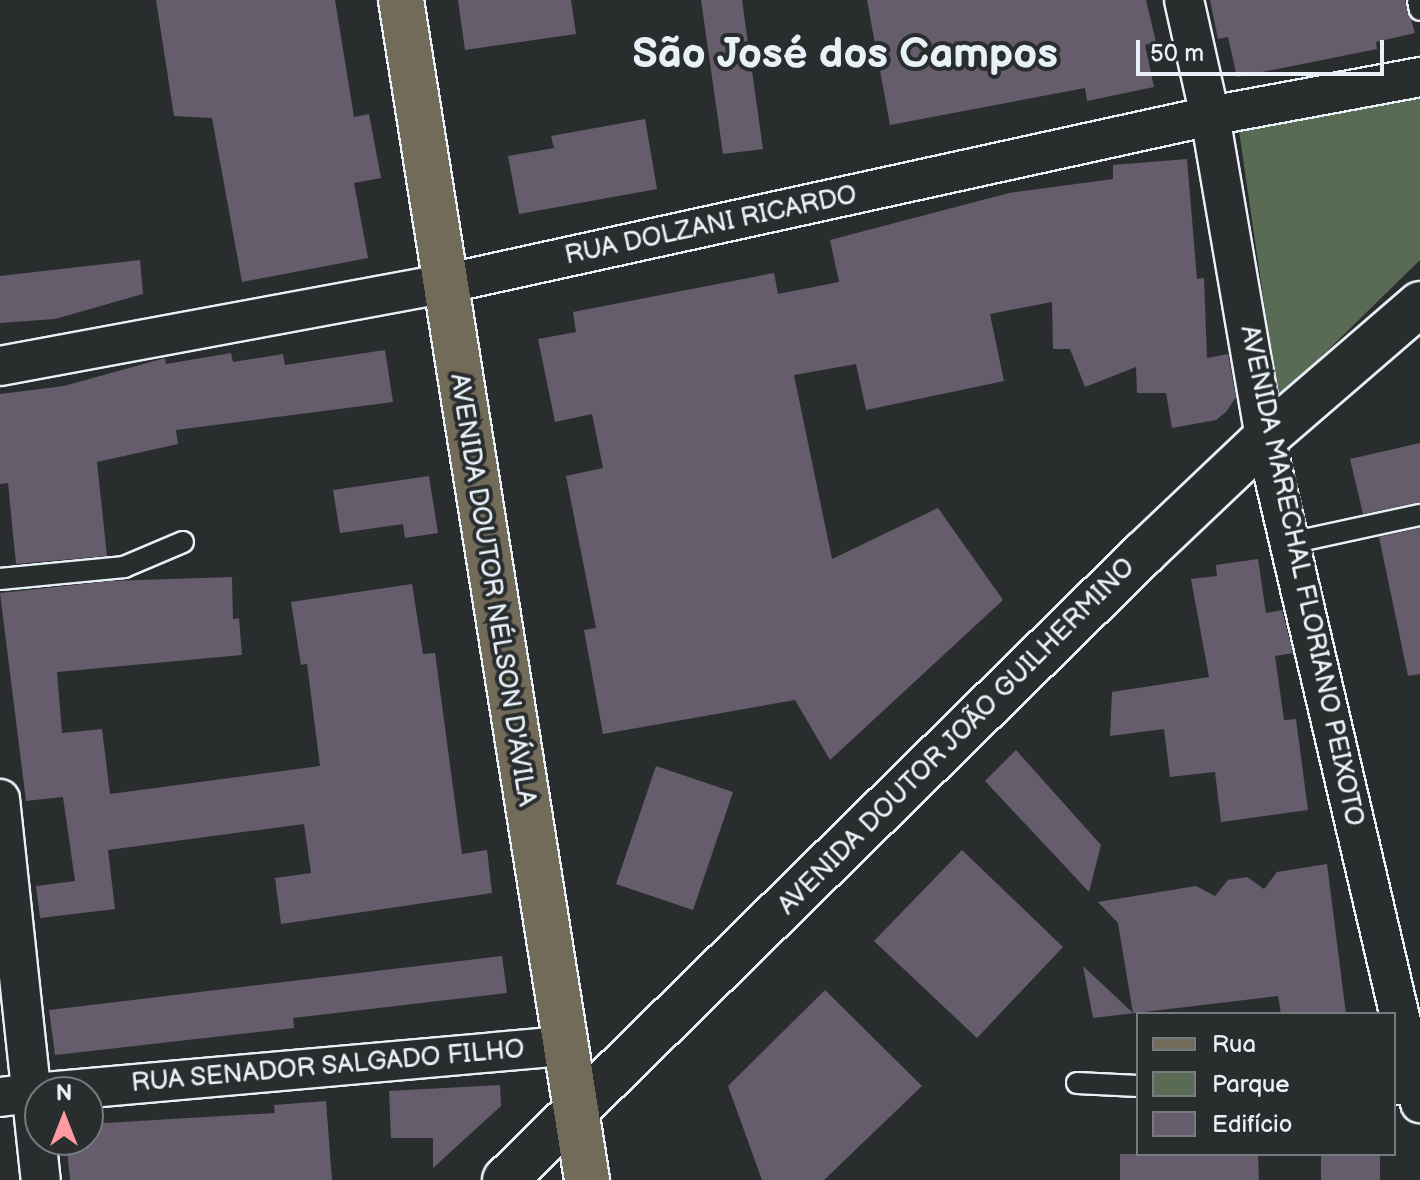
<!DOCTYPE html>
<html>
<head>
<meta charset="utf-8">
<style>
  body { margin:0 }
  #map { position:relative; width:1420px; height:1180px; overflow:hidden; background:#2a2d2e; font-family:"Balsamiq Sans",sans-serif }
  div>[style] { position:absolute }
  .green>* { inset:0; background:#596b54 }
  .building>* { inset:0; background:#655c6c }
  .roads { filter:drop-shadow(2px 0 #e8f1f8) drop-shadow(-2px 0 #e8f1f8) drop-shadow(0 2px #e8f1f8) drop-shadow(0 -2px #e8f1f8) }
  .service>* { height:20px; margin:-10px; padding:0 10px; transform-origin:10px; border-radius:10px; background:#2a2d2e }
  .minor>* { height:38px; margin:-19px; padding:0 19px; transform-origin:19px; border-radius:19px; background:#2a2d2e }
  .secondary>* { height:44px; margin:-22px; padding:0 22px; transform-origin:22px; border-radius:22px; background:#2a2d2e }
  .primary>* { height:44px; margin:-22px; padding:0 22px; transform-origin:22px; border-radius:22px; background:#726b5a }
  span { translate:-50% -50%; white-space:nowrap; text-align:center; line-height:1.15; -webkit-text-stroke:8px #2a2d2e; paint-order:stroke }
  .street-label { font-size:26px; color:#e8f1f8 }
  .town-label { font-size:42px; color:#e8f1f8; font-weight:700 }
  .legend { position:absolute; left:1136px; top:1012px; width:260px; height:144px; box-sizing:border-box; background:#2a2d2e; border:2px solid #767b7f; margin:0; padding:10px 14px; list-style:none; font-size:24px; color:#e8f1f8 }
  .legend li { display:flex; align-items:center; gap:16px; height:40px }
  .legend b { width:40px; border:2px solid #767b7f }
  .north { position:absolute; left:24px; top:1076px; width:80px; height:80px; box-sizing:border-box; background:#2a2d2e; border:2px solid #767b7f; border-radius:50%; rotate:0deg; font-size:22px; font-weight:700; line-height:32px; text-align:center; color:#e8f1f8 }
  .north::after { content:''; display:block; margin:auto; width:28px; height:36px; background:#ff9aa2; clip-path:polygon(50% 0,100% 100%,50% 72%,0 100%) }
  .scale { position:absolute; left:1136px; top:40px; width:248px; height:36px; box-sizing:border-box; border:4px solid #e8f1f8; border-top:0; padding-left:10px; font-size:24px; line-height:28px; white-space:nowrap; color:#e8f1f8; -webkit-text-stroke:6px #2a2d2e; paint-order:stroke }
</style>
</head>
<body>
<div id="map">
  <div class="green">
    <div style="clip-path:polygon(1420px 96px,1420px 260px,1278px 399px,1239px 131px)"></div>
  </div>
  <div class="building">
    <div style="clip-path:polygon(156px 0,335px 0,354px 117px,369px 114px,381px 178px,354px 183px,368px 258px,242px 282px,212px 118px,174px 116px)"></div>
    <div style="clip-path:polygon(458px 0,571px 0,576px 34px,465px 50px)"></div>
    <div style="clip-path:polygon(701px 0,742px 0,763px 149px,723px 154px)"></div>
    <div style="clip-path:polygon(867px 0,1146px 0,1156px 42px,1145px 45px,1154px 87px,1087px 101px,1085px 88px,890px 125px)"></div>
    <div style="clip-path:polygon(1210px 0,1405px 0,1415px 33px,1376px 42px,1377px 49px,1237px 77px,1228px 37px,1218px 39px)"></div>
    <div style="clip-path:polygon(645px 119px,657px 189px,519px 214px,508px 156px,554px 148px,551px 136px)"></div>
    <div style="clip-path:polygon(1187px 159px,1197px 279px,1204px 278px,1207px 358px,1228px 354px,1236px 397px,1226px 412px,1216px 420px,1172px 428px,1166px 393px,1137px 393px,1136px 367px,1085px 387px,1070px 349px,1053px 349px,1052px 302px,990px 314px,1004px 381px,866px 410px,856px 364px,794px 375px,832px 559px,938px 508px,1003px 600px,830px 760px,795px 700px,603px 734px,584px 630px,596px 628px,566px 476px,603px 468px,592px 414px,555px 422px,538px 339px,576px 332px,573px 312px,774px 273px,778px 294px,839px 282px,830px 240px,1009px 193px,1113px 179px,1113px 165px)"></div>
    <div style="clip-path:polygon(140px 260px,143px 294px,55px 319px,0 323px,0 276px)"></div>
    <div style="clip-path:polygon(385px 350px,393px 402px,176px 430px,178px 444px,97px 462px,107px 556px,16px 564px,8px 483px,0 484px,0 394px,64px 386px,165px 358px,166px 364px,231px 353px,233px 362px,283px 354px,285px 365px)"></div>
    <div style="clip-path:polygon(1420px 443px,1420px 502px,1363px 514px,1350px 459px)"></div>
    <div style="clip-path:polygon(429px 476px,438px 533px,405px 538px,403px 524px,340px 533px,333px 490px)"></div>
    <div style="clip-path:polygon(1420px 528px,1420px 674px,1408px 676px,1379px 537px)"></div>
    <div style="clip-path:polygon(1258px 559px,1266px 613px,1282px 610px,1293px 653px,1275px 656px,1284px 720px,1296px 719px,1308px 810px,1221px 822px,1215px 772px,1170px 777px,1164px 729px,1110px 736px,1112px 692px,1209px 677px,1191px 579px,1217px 576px,1216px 565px)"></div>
    <div style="clip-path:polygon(232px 577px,233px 619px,239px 618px,242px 655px,57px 672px,62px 733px,102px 729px,110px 794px,320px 766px,307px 664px,301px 665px,291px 602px,412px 584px,423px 654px,435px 653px,462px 854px,487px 850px,492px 893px,281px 924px,275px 878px,311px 873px,304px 824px,108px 850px,115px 909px,40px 918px,36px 886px,75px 881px,63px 797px,26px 801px,0 593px,110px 581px)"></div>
    <div style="clip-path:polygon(1016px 750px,1101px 845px,1089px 892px,985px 781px)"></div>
    <div style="clip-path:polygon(656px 766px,733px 792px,693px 910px,616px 884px)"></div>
    <div style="clip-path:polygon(962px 850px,1063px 947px,977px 1038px,874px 941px)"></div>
    <div style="clip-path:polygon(1327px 864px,1346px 1014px,1281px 1014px,1278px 996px,1093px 1018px,1083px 966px,1133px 1013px,1118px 923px,1098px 902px,1196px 886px,1215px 896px,1228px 880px,1247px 877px,1264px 889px,1277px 872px)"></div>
    <div style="clip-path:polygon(502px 956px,507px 993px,293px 1018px,294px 1028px,55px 1055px,49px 1010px)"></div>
    <div style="clip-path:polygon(825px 990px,922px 1086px,824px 1180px,762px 1180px,728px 1086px)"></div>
    <div style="clip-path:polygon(500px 1085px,501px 1106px,433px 1168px,433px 1138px,391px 1138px,389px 1091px)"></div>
    <div style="clip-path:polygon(326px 1101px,332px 1180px,70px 1180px,66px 1140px,88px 1140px,88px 1124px,275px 1113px,274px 1105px)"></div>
    <div style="clip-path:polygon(1120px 1154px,1258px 1154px,1259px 1180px,1120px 1180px)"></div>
    <div style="clip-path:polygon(1321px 1154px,1380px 1154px,1380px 1180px,1321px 1180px)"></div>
  </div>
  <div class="roads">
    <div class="service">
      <div style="left:1418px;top:0;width:10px;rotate:79deg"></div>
      <div style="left:1290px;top:543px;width:133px;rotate:-12.2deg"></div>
      <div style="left:0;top:579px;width:125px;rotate:-5.5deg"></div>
      <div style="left:124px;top:567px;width:64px;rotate:-23deg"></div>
      <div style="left:1077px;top:1083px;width:61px;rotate:2.8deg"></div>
      <div style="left:1394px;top:1094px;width:24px"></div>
    </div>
    <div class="minor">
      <div style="left:1184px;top:0;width:119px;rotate:77.4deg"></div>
      <div style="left:1210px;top:116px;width:327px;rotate:80.3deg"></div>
      <div style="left:1265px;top:438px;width:683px;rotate:76.88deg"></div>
      <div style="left:0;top:366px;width:452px;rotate:-10.5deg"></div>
      <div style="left:444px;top:284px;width:784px;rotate:-12.37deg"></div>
      <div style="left:1210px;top:116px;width:214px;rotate:-10.5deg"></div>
      <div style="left:0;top:799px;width:383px;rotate:83.9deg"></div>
      <div style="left:45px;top:1092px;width:520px;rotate:-5.07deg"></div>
      <div style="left:0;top:1097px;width:40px;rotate:-7.1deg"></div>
    </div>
    <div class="secondary">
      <div style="left:505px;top:1180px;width:895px;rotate:-44.46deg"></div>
      <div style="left:1144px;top:553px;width:167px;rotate:-43.5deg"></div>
      <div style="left:1265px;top:438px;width:205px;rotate:-40.8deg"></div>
    </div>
    <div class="primary">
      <div style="left:401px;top:0;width:1195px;rotate:81.04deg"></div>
    </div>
  </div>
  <div class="street-label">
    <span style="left:711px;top:226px;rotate:-12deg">RUA DOLZANI RICARDO</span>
    <span style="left:1301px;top:576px;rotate:78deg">AVENIDA MARECHAL FLORIANO PEIXOTO</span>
    <span style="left:492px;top:590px;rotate:81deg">AVENIDA DOUTOR NÉLSON D'ÁVILA</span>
    <span style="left:957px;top:737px;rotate:-45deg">AVENIDA DOUTOR JOÃO GUILHERMINO</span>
    <span style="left:328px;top:1067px;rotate:-5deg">RUA SENADOR SALGADO FILHO</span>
  </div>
  <div class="town-label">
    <span style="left:845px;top:55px">São José dos Campos</span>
  </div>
  <ul class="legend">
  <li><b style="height:10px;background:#726b5a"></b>Rua</li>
  <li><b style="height:22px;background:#596b54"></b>Parque</li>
  <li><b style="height:22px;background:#655c6c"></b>Edifício</li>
  </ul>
  <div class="north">N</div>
  <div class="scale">50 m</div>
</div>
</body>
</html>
